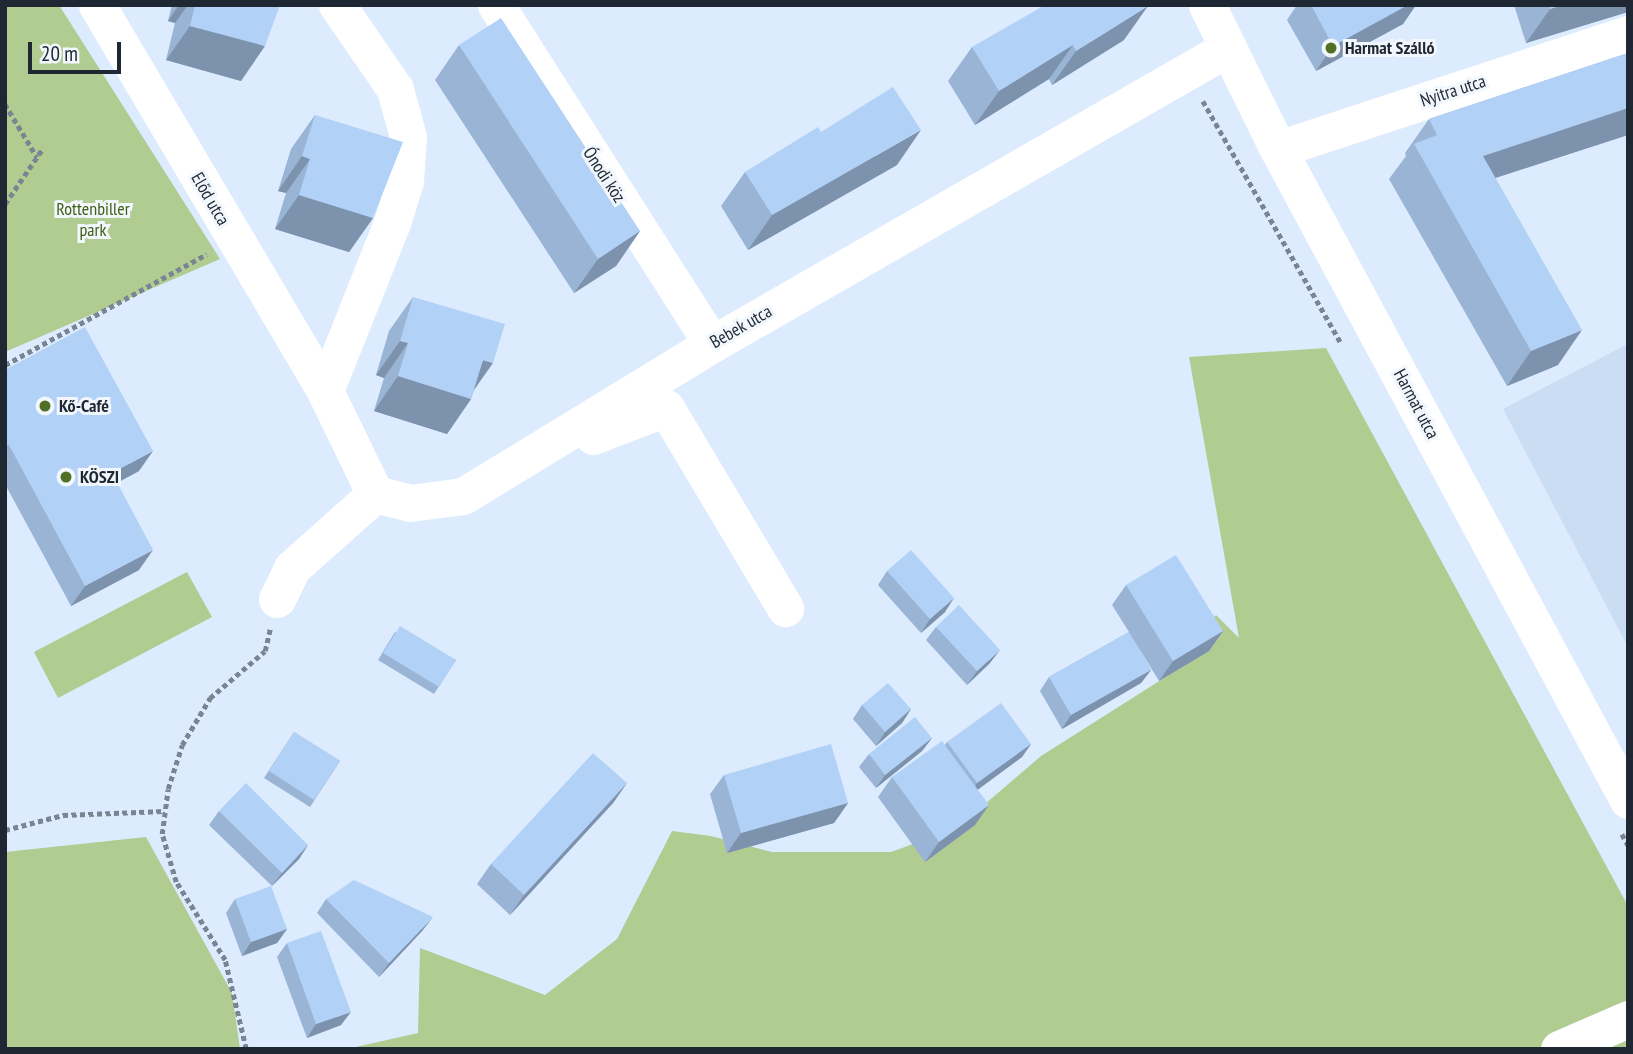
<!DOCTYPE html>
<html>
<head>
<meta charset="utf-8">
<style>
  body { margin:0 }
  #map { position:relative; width:1633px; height:1054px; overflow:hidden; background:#dcebfd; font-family:"PT Sans Narrow",sans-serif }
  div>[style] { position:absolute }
  .built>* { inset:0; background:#cbddf2 }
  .green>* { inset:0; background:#b0cc91 }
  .path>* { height:4.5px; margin-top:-2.25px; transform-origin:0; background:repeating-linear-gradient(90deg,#798593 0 5px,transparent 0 8.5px) }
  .minor>* { height:37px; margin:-18.5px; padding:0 18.5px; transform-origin:18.5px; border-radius:18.5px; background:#fff }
  .wall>* { inset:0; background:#99b4d4 }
  .shaded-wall>* { inset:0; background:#7d92ac }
  .building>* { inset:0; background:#b2d1f6 }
  .dots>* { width:19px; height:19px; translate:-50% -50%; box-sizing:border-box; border:4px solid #f2f7fd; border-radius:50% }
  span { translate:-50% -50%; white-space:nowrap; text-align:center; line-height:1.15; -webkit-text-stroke:6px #f2f7fd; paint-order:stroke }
  .poi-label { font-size:18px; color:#1e2732; font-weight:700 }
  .left { translate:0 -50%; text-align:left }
  .street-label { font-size:18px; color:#1e2732 }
  .park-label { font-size:18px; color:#415f13 }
  .frame { position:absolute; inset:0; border:7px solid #1e2732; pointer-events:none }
  .scale { position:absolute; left:28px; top:42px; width:93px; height:32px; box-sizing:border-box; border:4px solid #1e2732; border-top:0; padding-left:9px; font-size:21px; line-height:24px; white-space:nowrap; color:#1e2732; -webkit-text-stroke:5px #f2f7fd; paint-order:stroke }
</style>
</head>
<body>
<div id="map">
  <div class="built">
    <div style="clip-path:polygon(1628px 344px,1628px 647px,1503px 409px)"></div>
  </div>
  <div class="green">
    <div style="clip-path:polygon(5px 5px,59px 5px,220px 259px,5px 352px)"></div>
    <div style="clip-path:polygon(1326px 348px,1628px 906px,1628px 1049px,347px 1049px,418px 1033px,420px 948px,545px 995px,617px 939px,672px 831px,711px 836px,772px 852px,891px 852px,957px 828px,1041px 756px,1172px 673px,1216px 615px,1239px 638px,1189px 357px)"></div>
    <div style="clip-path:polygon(187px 572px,212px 617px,58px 698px,34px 652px)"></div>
    <div style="clip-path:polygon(146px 837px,232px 993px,240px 1049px,5px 1049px,5px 852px)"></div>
  </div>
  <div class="path">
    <div style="left:1203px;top:101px;width:279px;rotate:60.3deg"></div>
    <div style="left:5px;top:104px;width:62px;rotate:58.9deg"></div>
    <div style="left:5px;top:204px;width:68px;rotate:-55.8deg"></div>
    <div style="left:5px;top:365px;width:230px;rotate:-28.8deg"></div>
    <div style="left:5px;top:830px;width:60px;rotate:-14.5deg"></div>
    <div style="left:63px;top:815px;width:101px;rotate:-2.3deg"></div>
    <div style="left:1622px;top:834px;width:13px;rotate:61deg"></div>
    <div style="left:246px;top:1049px;width:91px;rotate:-103.3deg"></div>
    <div style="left:225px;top:960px;width:92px;rotate:-122.1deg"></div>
    <div style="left:176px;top:882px;width:50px;rotate:-106.3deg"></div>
    <div style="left:162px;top:834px;width:45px;rotate:-82.4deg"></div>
    <div style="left:168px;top:789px;width:46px;rotate:-72.3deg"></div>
    <div style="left:182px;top:745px;width:55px;rotate:-59.2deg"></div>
    <div style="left:210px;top:698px;width:72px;rotate:-40.5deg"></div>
    <div style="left:265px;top:651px;width:23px;rotate:-77deg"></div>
  </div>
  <div class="minor">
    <div style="left:97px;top:5px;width:448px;rotate:59.4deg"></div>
    <div style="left:325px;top:391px;width:114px;rotate:64.1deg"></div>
    <div style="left:496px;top:5px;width:402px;rotate:57.5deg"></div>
    <div style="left:1207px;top:5px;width:161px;rotate:63.8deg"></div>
    <div style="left:1278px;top:149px;width:739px;rotate:61.74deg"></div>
    <div style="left:1278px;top:149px;width:368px;rotate:-18.2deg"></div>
    <div style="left:325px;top:391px;width:181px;rotate:-68.3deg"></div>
    <div style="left:392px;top:223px;width:44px;rotate:-72.8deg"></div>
    <div style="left:405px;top:181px;width:44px;rotate:-86.1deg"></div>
    <div style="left:408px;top:137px;width:50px;rotate:-105.2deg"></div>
    <div style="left:395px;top:89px;width:102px;rotate:-124.6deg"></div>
    <div style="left:593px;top:436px;width:78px;rotate:-21deg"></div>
    <div style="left:666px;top:408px;width:233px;rotate:59.2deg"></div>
    <div style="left:375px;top:494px;width:36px;rotate:14deg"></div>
    <div style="left:410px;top:503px;width:53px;rotate:-7.5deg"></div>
    <div style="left:463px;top:496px;width:292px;rotate:-31.4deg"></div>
    <div style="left:712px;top:344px;width:595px;rotate:-29.84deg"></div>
    <div style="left:277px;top:599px;width:34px;rotate:-64deg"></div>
    <div style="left:292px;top:568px;width:111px;rotate:-41.7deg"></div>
    <div style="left:1559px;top:1049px;width:75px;rotate:-23.5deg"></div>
  </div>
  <div class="wall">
    <div style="clip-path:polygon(172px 5px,280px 5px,241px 81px,166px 60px,175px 23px,168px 21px)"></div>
    <div style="clip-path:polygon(1297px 5px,1416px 5px,1403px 24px,1316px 71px,1287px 20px)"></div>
    <div style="clip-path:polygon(1514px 5px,1628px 5px,1628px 12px,1526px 43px)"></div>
    <div style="clip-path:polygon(1124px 40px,1052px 85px,1049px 79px,975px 125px,948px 81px,972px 47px)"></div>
    <div style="clip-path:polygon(459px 45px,640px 231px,616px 266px,574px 293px,435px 80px)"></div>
    <div style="clip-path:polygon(1628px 53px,1628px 135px,1495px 178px,1558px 365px,1507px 386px,1389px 179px,1406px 156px,1405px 153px,1429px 119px)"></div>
    <div style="clip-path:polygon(315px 115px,373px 218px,349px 252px,275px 229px,286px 193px,278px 191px,291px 149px)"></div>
    <div style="clip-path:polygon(821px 132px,897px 165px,748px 250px,721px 206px,745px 172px)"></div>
    <div style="clip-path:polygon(413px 297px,474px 390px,471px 399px,447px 434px,374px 411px,384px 378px,376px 375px,389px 331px)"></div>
    <div style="clip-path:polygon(5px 370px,139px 471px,117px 483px,139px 570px,71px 606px,5px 484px)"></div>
    <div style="clip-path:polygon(887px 571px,945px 612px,921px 633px,878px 585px)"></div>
    <div style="clip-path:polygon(1126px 585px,1223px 631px,1209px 651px,1159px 681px,1132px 637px,1151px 670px,1141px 683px,1062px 729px,1040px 691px,1049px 677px,1129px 632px,1112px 605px)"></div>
    <div style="clip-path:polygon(936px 627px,990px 663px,967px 685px,926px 640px)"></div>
    <div style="clip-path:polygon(395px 632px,456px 660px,434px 694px,378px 660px)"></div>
    <div style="clip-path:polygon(862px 705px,911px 709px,902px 723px,876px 746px,853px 719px)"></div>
    <div style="clip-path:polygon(294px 732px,340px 761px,310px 807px,264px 778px)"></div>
    <div style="clip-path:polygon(932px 738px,922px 751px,876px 788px,859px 767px,869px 754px)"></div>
    <div style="clip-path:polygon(947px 742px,1031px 744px,1022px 757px,978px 789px,975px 825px,925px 862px,878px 797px,892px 777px,945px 745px)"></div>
    <div style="clip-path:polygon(724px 775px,848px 803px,834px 823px,727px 853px,710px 794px)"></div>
    <div style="clip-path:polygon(627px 783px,613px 803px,510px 915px,477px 884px,491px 864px)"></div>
    <div style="clip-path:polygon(219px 811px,308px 845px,299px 859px,272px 886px,209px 825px)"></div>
    <div style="clip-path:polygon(235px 899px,287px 929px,277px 943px,242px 956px,226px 913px)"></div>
    <div style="clip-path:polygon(326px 899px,423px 930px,379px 977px,317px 913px)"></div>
    <div style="clip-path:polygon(287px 943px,341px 1025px,307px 1038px,277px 957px)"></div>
  </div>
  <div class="shaded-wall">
    <div style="clip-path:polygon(179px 5px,188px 5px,175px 23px,168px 21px)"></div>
    <div style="clip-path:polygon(1408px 5px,1416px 5px,1403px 24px,1316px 71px,1333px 46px)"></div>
    <div style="clip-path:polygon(1563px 5px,1628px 5px,1628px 12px,1526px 43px,1550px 9px)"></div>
    <div style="clip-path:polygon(1148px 6px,1124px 40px,1052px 85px,1076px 51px)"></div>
    <div style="clip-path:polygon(190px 26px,265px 46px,241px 81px,166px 60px)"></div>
    <div style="clip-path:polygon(1073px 45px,1049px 79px,975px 125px,999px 91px)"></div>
    <div style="clip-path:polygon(1628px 108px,1628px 135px,1458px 190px,1483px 156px)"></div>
    <div style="clip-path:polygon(921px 130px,897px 165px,748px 250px,772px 215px)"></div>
    <div style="clip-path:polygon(302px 156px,310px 159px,286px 193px,278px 191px)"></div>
    <div style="clip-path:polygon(299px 195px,373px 218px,349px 252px,275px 229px)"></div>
    <div style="clip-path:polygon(640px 231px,616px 266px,574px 293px,598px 259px)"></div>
    <div style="clip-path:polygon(1582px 330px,1558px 365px,1507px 386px,1531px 351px)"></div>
    <div style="clip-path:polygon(400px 341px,408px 343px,384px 378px,376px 375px)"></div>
    <div style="clip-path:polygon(483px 360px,493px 363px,469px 397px)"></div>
    <div style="clip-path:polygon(398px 376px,471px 399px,447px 434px,374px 411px)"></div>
    <div style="clip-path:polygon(153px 451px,139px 471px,98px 493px,112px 473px)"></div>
    <div style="clip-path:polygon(153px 550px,139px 570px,71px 606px,85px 586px)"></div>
    <div style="clip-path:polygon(954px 598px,945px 612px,921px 633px,930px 619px)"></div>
    <div style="clip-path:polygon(1223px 631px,1209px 651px,1159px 681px,1173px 661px)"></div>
    <div style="clip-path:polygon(1000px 650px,990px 663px,967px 685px,977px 671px)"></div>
    <div style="clip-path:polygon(1151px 670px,1141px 683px,1062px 729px,1071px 715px)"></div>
    <div style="clip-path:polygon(911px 709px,902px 723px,876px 746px,885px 732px)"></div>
    <div style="clip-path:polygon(932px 738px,922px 751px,876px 788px,885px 775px)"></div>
    <div style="clip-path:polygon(1031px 744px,1022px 757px,968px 797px,977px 783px)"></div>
    <div style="clip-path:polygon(627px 783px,613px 803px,510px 915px,524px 895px)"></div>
    <div style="clip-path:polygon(848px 803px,834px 823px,727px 853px,741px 833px)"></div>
    <div style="clip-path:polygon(989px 805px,975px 825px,925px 862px,939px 842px)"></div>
    <div style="clip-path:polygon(308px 845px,299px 859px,272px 886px,282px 873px)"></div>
    <div style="clip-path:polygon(433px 917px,423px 930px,379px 977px,389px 963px)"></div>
    <div style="clip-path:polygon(287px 929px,277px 943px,242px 956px,251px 942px)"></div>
    <div style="clip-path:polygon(351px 1012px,341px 1025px,307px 1038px,316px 1024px)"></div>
  </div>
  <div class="building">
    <div style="clip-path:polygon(195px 5px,280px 5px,265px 46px,190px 26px)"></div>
    <div style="clip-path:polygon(1045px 5px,1148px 5px,1148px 6px,1076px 51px,1073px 45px,999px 91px,972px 47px)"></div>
    <div style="clip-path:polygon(1311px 5px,1408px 5px,1333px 46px)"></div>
    <div style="clip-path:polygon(1549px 5px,1563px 5px,1550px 9px)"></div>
    <div style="clip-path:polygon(501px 18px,640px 231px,598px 259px,459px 45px)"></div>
    <div style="clip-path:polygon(1628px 53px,1628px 108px,1483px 156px,1582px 330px,1531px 351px,1414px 144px,1437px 135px,1429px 119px)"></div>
    <div style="clip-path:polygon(893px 87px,921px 130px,772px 215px,745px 172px,818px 127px,821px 132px)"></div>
    <div style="clip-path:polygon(315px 115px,403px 142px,373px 218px,299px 195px,310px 159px,302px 156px)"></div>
    <div style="clip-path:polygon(413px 297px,505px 324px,493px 363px,483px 360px,471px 399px,398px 376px,408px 343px,400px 341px)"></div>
    <div style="clip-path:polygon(85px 327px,153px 451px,112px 473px,153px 550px,85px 586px,9px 445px,5px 447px,5px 370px)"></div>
    <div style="clip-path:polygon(911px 550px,954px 598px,930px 619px,887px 571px)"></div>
    <div style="clip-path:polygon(1176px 555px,1223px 631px,1173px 661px,1126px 585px)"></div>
    <div style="clip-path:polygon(959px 605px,1000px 650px,977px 671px,936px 627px)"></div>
    <div style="clip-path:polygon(400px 626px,456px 660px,439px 687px,383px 653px)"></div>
    <div style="clip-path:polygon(1129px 632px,1151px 670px,1071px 715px,1049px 677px)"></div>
    <div style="clip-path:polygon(888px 683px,911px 709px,885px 732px,862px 705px)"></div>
    <div style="clip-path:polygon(1001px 703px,1031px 744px,977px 783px,947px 742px)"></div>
    <div style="clip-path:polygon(915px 717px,932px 738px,885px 775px,869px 754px)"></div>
    <div style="clip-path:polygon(294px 732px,340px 761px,314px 800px,269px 771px)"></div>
    <div style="clip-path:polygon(942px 741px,989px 805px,939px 842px,892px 777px)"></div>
    <div style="clip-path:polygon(831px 744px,848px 803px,741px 833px,724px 775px)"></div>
    <div style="clip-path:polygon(593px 753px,627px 783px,524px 895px,491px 864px)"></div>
    <div style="clip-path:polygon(246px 783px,308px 845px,282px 873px,219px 811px)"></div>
    <div style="clip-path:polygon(354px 880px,433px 917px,389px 963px,326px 899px)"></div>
    <div style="clip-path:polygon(271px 886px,287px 929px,251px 942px,235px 899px)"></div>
    <div style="clip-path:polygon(321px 931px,351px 1012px,316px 1024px,287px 943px)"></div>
  </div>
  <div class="dots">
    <div style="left:1331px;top:48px;background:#517026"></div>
    <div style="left:45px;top:406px;background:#517026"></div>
    <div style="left:66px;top:477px;background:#517026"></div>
  </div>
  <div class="poi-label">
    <span class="left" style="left:1345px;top:48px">Harmat Szálló</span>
    <span class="left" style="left:59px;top:406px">Kő-Café</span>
    <span class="left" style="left:80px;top:477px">KÖSZI</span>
  </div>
  <div class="street-label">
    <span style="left:1453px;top:91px;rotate:-18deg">Nyitra utca</span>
    <span style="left:604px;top:175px;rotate:57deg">Ónodi köz</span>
    <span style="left:210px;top:199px;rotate:60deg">Előd utca</span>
    <span style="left:741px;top:327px;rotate:-30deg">Bebek utca</span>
    <span style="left:1416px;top:404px;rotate:62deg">Harmat utca</span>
  </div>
  <div class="park-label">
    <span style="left:93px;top:220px">Rottenbiller<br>park</span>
  </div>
  <div class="frame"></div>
  <div class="scale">20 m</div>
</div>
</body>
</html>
